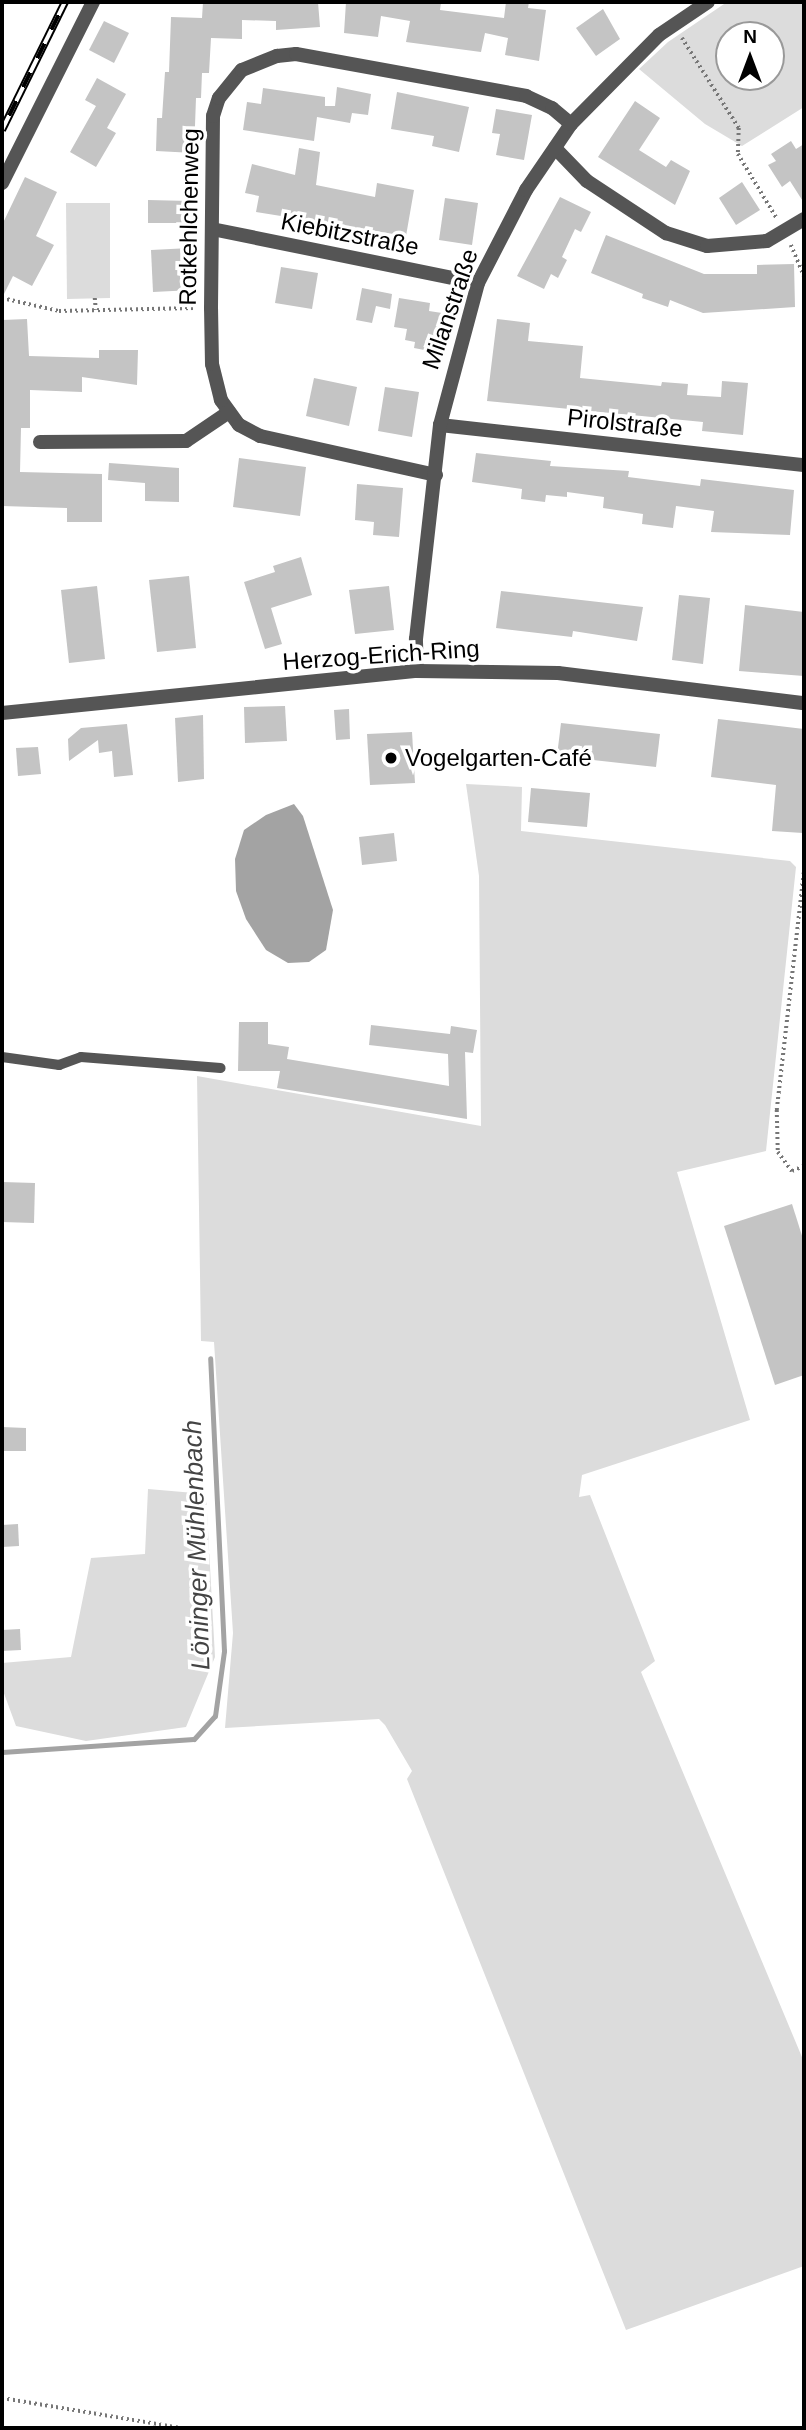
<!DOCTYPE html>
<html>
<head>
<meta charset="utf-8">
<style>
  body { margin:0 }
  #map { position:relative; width:806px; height:2430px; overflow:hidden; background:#fff; font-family:Arial,sans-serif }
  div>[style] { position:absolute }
  .green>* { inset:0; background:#dcdcdc }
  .water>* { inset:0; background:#a3a3a3 }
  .stream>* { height:5px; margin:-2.5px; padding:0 2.5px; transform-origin:2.5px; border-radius:2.5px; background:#a3a3a3 }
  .building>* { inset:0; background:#c4c4c4 }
  .path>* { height:3.5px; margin-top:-1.75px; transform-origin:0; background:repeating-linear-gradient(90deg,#777 0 2px,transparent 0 5.5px) }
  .lane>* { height:10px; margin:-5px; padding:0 5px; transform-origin:5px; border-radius:5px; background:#555 }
  .street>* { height:14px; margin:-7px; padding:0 7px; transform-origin:7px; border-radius:7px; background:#555 }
  .rail>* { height:8px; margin-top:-4px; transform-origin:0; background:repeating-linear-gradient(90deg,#fff 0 16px,#000 0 32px); box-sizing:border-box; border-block:2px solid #000 }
  .dots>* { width:19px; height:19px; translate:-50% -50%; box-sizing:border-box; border:4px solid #fff; border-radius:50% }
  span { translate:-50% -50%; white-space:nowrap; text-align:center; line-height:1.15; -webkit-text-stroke:7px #fff; paint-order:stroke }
  .street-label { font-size:24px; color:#000 }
  .poi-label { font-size:24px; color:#000 }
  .left { translate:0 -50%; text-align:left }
  .water-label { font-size:26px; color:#444; font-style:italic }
  .frame { position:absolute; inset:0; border:4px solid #000; pointer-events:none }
  .north { position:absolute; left:715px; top:21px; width:70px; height:70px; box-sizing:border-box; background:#fff; border:2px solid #999; border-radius:50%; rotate:0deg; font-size:19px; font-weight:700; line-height:28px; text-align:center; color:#000 }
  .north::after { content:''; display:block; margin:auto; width:24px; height:32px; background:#000; clip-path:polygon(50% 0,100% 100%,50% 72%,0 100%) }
</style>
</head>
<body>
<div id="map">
  <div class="green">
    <div style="clip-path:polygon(evenodd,727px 2px,804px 2px,804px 107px,742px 146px,705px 124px,639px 69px,668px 42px,727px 2px,729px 35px,771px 35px,771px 77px,729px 77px,729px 35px)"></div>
    <div style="clip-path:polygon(66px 203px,110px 203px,110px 298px,67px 299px)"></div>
    <div style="clip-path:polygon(466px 784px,522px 787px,521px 831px,790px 861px,796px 867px,766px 1151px,677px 1172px,750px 1420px,582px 1475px,579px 1497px,590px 1495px,655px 1661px,641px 1672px,804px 2062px,804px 2266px,626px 2330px,407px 1779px,412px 1771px,385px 1725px,379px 1719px,225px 1728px,233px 1633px,214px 1342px,201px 1341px,197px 1076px,481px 1126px,479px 876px)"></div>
    <div style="clip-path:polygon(148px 1489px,206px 1494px,215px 1657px,186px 1727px,86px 1741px,16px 1726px,2px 1688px,2px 1663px,71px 1657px,91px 1558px,145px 1554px)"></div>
  </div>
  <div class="water">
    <div style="clip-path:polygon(294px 804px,303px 816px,333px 910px,326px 950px,309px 962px,288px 963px,266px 950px,246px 919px,236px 891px,235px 859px,244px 830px,266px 815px)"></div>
  </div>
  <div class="stream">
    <div style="left:2px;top:1752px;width:192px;rotate:-3.9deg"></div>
    <div style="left:194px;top:1739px;width:31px;rotate:-48deg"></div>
    <div style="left:215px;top:1716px;width:66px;rotate:-82.1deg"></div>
    <div style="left:224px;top:1651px;width:293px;rotate:-92.7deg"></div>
  </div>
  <div class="building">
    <div style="clip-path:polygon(203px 2px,318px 2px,320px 27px,276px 30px,276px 21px,242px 20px,242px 39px,211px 38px,209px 73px,202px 73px,201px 98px,196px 98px,194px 153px,156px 151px,157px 118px,162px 118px,165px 72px,169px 72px,171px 17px,202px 18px)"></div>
    <div style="clip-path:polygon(346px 2px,441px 2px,440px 10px,504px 18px,506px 2px,529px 2px,528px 8px,546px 10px,539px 61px,505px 55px,508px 38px,485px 33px,481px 52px,406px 42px,410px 21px,381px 16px,378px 37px,344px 33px)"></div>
    <div style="clip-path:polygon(603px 9px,620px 39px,596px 56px,576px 28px)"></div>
    <div style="clip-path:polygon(104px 21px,129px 33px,114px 63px,89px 50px)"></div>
    <div style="clip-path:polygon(97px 78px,126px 94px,107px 128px,116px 133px,96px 167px,70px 152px,96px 106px,85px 100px)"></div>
    <div style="clip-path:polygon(337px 87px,371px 94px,368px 115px,352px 113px,350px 123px,317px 117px,314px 141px,243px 130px,247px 102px,261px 104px,263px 88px,325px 97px,325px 106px,335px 106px)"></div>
    <div style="clip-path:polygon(397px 92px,469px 107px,459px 152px,432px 146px,434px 136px,391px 129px)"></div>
    <div style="clip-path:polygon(635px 101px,660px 118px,639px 150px,666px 167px,671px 160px,690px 171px,675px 205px,598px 157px)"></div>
    <div style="clip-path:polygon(496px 109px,532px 115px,524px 160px,496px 155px,500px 134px,492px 133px)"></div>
    <div style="clip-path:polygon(791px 141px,796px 149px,804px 144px,804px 203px,790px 181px,782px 187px,768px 165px,776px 161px,771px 154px)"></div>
    <div style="clip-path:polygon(299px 148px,320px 152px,316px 185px,375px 197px,377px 183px,414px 190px,406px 236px,256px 212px,259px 196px,245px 193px,252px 164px,295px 175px)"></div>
    <div style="clip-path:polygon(25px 177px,57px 192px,36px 236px,54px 245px,32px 286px,13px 276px,2px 298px,2px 225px)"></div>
    <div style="clip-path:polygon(742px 182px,760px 210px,736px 225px,719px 198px)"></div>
    <div style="clip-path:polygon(560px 197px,591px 212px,581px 232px,575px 229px,562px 257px,567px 260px,558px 278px,551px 274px,544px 289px,517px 276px)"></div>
    <div style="clip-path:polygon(445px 198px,478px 203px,472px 245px,439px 240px)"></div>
    <div style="clip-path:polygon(148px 200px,190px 201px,190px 223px,148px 223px)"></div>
    <div style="clip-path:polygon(606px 235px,704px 274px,757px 274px,757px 265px,794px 264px,795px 307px,703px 313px,670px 300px,668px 307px,642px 298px,643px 294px,591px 273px)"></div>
    <div style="clip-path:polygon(190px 248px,193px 290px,153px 292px,151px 250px)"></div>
    <div style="clip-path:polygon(281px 267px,318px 273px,312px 309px,275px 303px)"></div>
    <div style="clip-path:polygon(362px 288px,392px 294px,390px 309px,376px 306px,372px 323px,356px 320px)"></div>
    <div style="clip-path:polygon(399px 298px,430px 303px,429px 311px,442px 313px,435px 352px,414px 348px,415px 342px,405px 340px,407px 329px,394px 327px)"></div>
    <div style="clip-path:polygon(27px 319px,29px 356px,99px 358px,99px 350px,138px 350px,137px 385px,82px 377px,82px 392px,30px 390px,30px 428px,21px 428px,20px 472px,102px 474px,102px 522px,67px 522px,67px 508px,2px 506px,2px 320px)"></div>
    <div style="clip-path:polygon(497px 319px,530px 323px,528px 341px,583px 346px,580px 378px,661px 386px,662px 382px,688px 384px,687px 395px,721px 397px,722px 381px,748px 383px,743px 435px,702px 431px,703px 422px,487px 401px)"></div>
    <div style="clip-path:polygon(314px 378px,357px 387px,349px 426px,306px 416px)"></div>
    <div style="clip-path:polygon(385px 387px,419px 392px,412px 437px,378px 431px)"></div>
    <div style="clip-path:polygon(476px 453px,551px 461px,550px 466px,629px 471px,628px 477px,700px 486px,701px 479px,794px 490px,790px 535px,711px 532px,714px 511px,676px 506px,673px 528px,642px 524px,643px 514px,603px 508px,604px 497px,567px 492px,567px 497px,546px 495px,545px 502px,521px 499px,522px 489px,472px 482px)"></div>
    <div style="clip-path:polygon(239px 458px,306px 467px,300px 516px,233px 507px)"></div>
    <div style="clip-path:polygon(109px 463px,179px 468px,179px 502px,145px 501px,145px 483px,108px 480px)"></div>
    <div style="clip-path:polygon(357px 484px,403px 488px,399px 537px,373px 535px,374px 522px,355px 520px)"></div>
    <div style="clip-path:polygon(301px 557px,312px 595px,271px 608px,282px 644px,265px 649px,244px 582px,275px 572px,273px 566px)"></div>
    <div style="clip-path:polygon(189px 576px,196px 648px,157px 652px,149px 580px)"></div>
    <div style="clip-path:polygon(97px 586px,105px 659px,69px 663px,61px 590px)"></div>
    <div style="clip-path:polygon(389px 586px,394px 630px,355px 634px,349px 590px)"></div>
    <div style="clip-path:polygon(501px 591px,643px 607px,637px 641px,573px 631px,572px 637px,496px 628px)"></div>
    <div style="clip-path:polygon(679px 595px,710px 598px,703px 664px,672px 660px)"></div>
    <div style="clip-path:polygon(745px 605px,804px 612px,804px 676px,739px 671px)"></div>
    <div style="clip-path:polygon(285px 706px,287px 741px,245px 743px,244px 707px)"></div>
    <div style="clip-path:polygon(349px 709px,350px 739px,336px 740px,334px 710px)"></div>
    <div style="clip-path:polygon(203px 715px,204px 779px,178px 782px,175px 718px)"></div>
    <div style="clip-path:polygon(718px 719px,804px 729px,803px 833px,772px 831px,776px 785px,711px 777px)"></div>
    <div style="clip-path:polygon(561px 723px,660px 734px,656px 767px,557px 756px)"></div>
    <div style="clip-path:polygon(127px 724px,133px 775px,114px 777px,112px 751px,99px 753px,98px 740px,69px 761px,68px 739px,81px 728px)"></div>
    <div style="clip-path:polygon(412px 732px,415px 783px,370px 785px,367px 734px)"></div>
    <div style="clip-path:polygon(38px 747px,41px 774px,18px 776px,16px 748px)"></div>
    <div style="clip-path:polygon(531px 788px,590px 793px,587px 827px,528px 822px)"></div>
    <div style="clip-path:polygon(394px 833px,397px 861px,362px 865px,359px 837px)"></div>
    <div style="clip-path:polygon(239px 1022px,268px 1022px,268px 1044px,289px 1047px,287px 1059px,449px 1086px,448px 1054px,369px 1045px,371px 1025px,450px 1034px,451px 1026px,477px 1030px,473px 1053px,465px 1052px,467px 1119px,277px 1088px,280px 1071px,238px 1071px)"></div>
    <div style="clip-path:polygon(2px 1182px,35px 1183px,34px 1223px,2px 1222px)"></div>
    <div style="clip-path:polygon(792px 1204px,804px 1242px,804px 1375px,775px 1385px,724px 1226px)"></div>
    <div style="clip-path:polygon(2px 1427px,26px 1428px,26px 1451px,2px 1451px)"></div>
    <div style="clip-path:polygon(18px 1524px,19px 1546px,2px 1547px,2px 1525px)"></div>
    <div style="clip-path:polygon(20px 1629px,21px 1650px,2px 1651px,2px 1630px)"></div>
  </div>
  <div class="path">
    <div style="left:682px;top:38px;width:107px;rotate:57.7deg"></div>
    <div style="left:739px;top:128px;width:26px;rotate:92deg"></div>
    <div style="left:738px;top:154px;width:74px;rotate:58.9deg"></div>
    <div style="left:791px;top:245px;width:34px;rotate:67deg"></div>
    <div style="left:2px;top:298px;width:58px;rotate:12.8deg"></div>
    <div style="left:59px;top:311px;width:135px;rotate:-1.3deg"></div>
    <div style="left:95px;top:298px;width:12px;rotate:85deg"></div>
    <div style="left:804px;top:873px;width:239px;rotate:96.5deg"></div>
    <div style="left:777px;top:1110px;width:42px;rotate:88.6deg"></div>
    <div style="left:778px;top:1152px;width:24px;rotate:54deg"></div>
    <div style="left:792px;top:1171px;width:13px;rotate:-23deg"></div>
    <div style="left:2px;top:2398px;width:181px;rotate:9.5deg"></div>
  </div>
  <div class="lane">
    <div style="left:2px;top:1057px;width:58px;rotate:8deg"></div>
    <div style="left:59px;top:1065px;width:23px;rotate:-20deg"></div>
    <div style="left:81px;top:1057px;width:140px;rotate:4.5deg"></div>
  </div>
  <div class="street">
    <div style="left:555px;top:148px;width:46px;rotate:45.9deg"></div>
    <div style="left:587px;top:181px;width:95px;rotate:33.4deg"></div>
    <div style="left:666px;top:233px;width:43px;rotate:17.6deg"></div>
    <div style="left:707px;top:246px;width:60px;rotate:-4.8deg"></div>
    <div style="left:767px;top:241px;width:43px;rotate:-30.7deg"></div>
    <div style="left:2px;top:183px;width:203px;rotate:-63.3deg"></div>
    <div style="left:212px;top:229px;width:271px;rotate:11.5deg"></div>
    <div style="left:440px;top:425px;width:366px;rotate:6.3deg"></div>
    <div style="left:40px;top:442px;width:146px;rotate:-0.4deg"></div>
    <div style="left:186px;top:441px;width:52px;rotate:-34deg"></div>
    <div style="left:436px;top:475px;width:180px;rotate:-167.5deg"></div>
    <div style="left:260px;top:436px;width:24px;rotate:-152deg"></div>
    <div style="left:239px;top:425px;width:31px;rotate:-126deg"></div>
    <div style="left:221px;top:400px;width:37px;rotate:-104deg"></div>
    <div style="left:212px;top:364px;width:56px;rotate:-91deg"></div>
    <div style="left:211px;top:308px;width:192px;rotate:-89.4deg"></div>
    <div style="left:213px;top:116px;width:19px;rotate:-72deg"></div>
    <div style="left:219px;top:98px;width:36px;rotate:-51deg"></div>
    <div style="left:242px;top:70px;width:38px;rotate:-22deg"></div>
    <div style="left:277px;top:56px;width:19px;rotate:-6deg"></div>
    <div style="left:296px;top:54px;width:234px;rotate:10.3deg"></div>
    <div style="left:526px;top:96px;width:29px;rotate:25deg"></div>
    <div style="left:552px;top:108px;width:25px;rotate:40deg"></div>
    <div style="left:417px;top:671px;width:32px;rotate:-92deg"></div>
    <div style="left:416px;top:639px;width:215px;rotate:-83.6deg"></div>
    <div style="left:440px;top:425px;width:147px;rotate:-75deg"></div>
    <div style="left:478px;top:283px;width:105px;rotate:-62.7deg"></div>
    <div style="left:526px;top:190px;width:80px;rotate:-55.7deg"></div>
    <div style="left:571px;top:124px;width:125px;rotate:-45.3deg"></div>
    <div style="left:659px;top:35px;width:59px;rotate:-34deg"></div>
    <div style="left:2px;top:713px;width:417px;rotate:-5.8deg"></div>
    <div style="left:417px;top:671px;width:141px;rotate:0.8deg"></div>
    <div style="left:558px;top:673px;width:248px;rotate:7deg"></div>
  </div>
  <div class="rail">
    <div style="left:2px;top:130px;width:143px;rotate:-63.8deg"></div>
  </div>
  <div class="dots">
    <div style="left:391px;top:758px;background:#000"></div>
  </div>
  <div class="street-label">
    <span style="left:189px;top:217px;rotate:-89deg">Rotkehlchenweg</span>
    <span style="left:350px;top:234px;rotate:11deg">Kiebitzstraße</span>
    <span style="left:450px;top:309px;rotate:-71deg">Milanstraße</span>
    <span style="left:625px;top:423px;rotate:6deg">Pirolstraße</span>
    <span style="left:381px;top:655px;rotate:-4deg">Herzog-Erich-Ring</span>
  </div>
  <div class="poi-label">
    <span class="left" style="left:405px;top:758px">Vogelgarten-Café</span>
  </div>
  <div class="water-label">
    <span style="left:197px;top:1545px;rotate:-92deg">Löninger Mühlenbach</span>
  </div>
  <div class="frame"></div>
  <div class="north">N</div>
</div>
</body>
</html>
